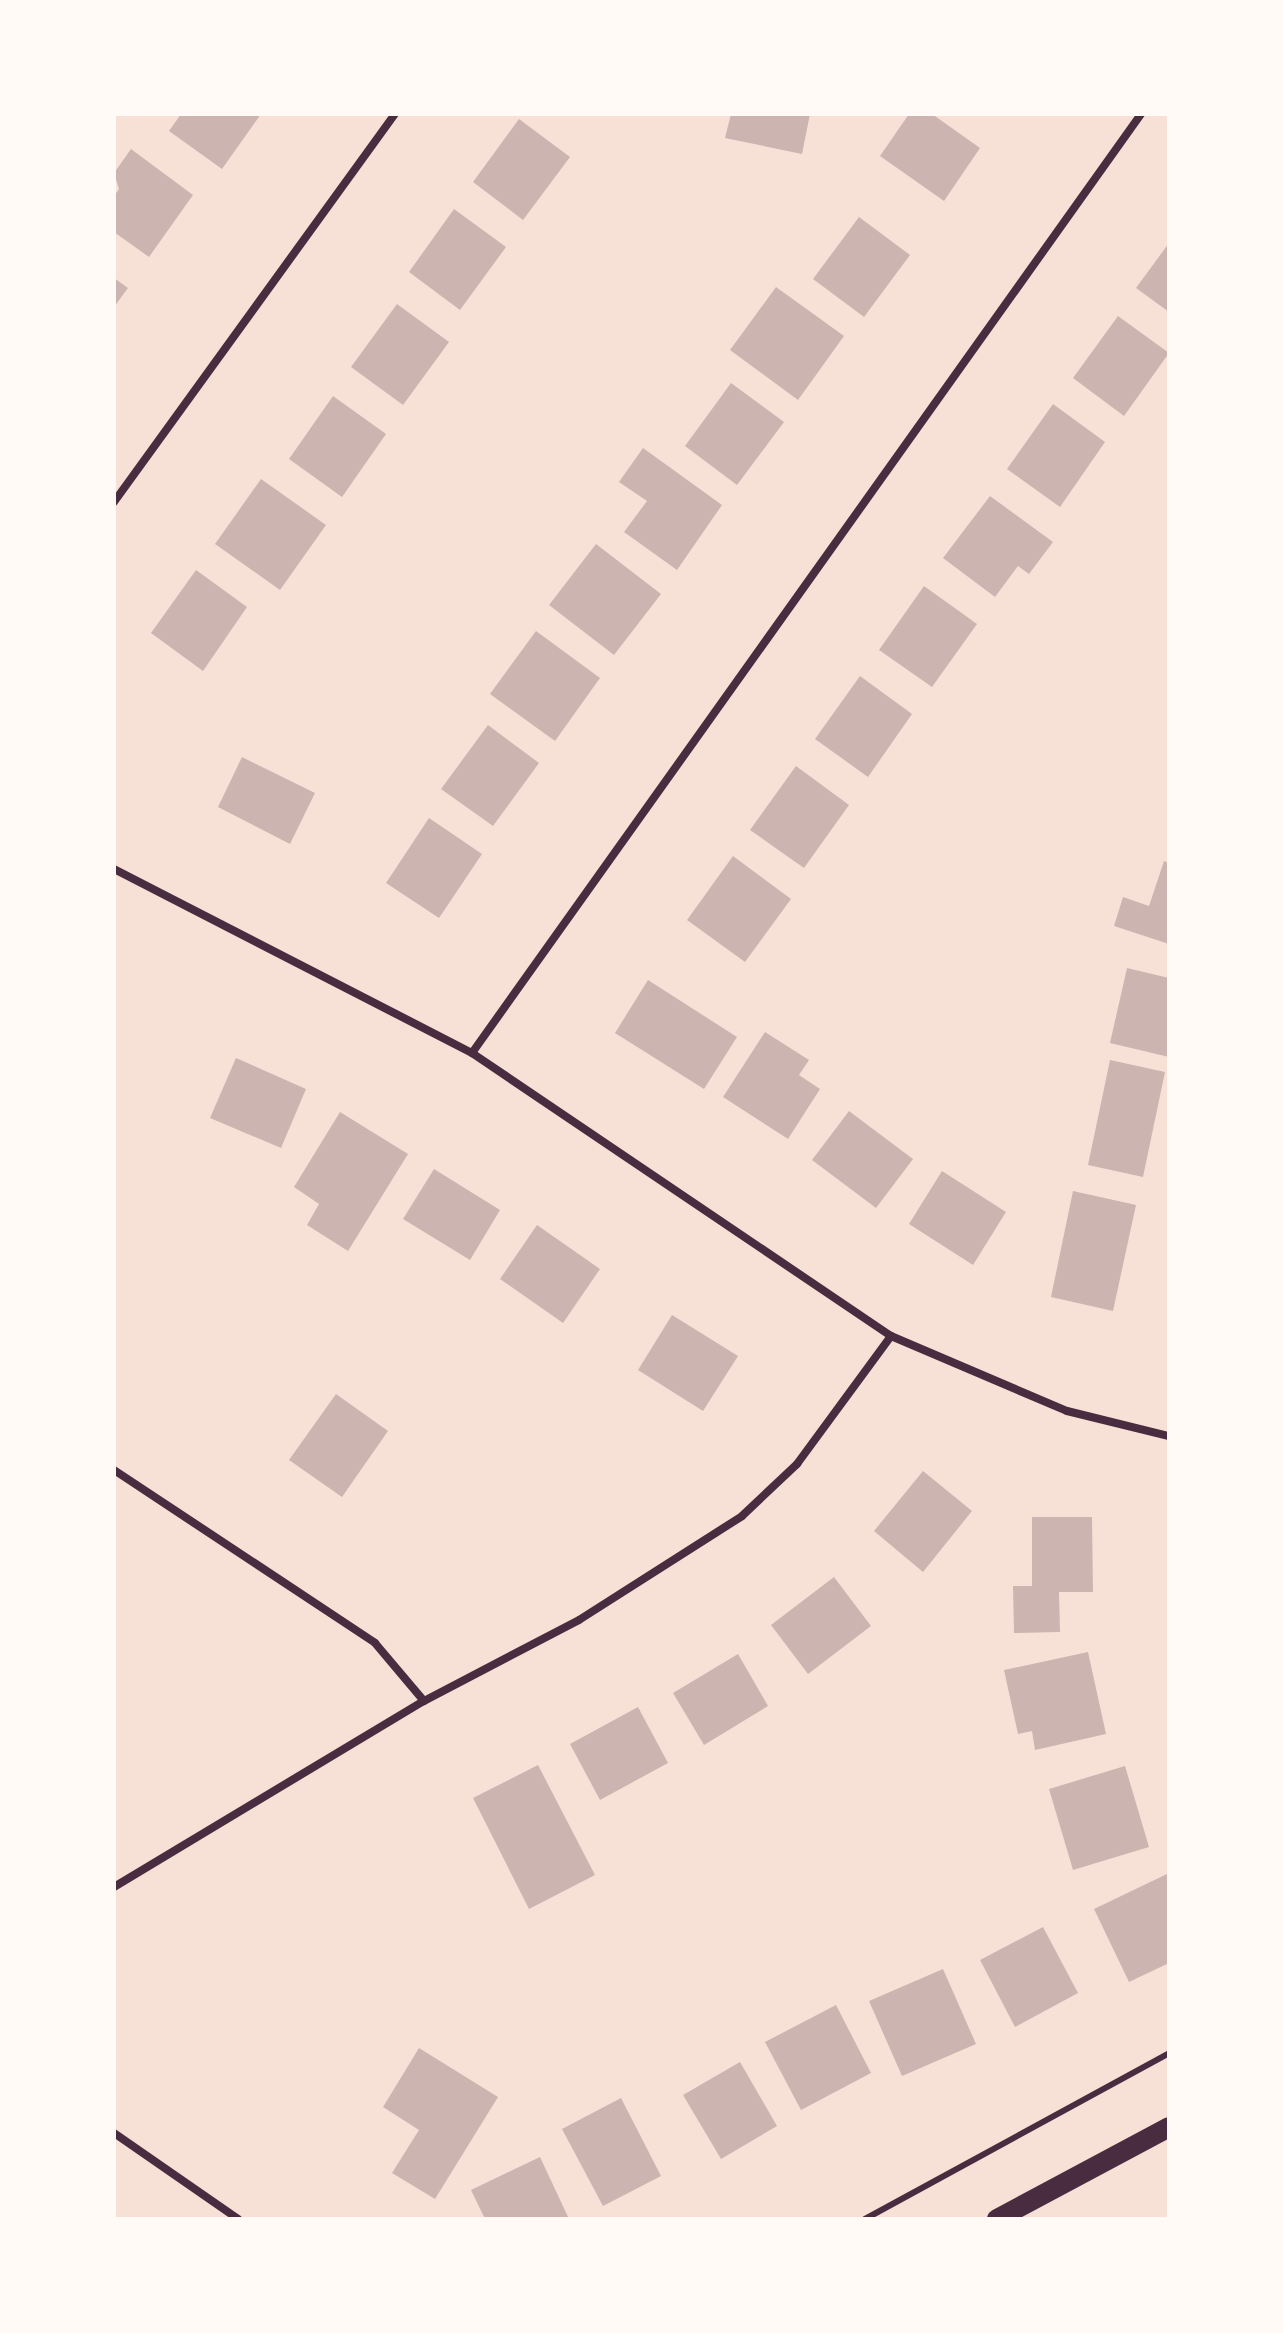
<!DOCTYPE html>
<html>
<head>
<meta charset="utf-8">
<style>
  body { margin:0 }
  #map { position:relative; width:1283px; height:2333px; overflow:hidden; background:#f7e1d7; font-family:Spectral,serif }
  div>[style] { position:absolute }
  .building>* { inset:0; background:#ccb4b1 }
  .service>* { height:6px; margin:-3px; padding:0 3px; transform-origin:3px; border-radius:3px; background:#4a2c40 }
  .minor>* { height:8px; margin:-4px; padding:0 4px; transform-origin:4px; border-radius:4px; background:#4a2c40 }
  .primary>* { height:20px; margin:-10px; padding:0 10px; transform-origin:10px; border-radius:10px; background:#4a2c40 }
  span { translate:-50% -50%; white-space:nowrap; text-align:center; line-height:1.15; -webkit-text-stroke:6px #fffaf5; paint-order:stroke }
  .frame { position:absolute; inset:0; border:116px solid #fffaf5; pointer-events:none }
</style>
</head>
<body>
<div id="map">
  <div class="building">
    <div style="clip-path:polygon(181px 114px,261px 114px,222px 169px,169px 131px)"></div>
    <div style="clip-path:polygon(731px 114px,810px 114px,802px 154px,725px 138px)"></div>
    <div style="clip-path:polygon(909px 114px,932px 114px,980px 148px,944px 201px,880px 156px)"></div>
    <div style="clip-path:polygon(519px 119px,570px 157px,523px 220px,473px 182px)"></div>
    <div style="clip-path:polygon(131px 149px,193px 195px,149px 257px,114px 232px,114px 196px,119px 189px,114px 173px)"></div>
    <div style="clip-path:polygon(454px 209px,506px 247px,460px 310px,409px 272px)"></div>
    <div style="clip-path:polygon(859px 217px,910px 255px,864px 317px,813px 279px)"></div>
    <div style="clip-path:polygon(1169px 243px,1169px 312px,1136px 288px)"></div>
    <div style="clip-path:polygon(114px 278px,128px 288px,114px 307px)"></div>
    <div style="clip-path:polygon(776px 287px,844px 336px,798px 400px,730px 350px)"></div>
    <div style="clip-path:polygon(397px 304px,449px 342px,403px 405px,351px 367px)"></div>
    <div style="clip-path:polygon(1118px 316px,1169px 353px,1124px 416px,1073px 378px)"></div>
    <div style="clip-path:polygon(731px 383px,784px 422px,737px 485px,685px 446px)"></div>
    <div style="clip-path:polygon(333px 396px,386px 434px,342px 497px,289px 459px)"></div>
    <div style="clip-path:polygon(1053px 404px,1105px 442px,1060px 507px,1007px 469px)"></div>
    <div style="clip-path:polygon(643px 448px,722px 505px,677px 570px,624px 532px,647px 501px,619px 482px)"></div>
    <div style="clip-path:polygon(261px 479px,326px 525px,280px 590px,215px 544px)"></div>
    <div style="clip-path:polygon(990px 496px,1053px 542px,1029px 574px,1018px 566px,995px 597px,943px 558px)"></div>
    <div style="clip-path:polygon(596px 544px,661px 594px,614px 655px,549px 605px)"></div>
    <div style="clip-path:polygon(196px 570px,247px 607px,203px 671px,151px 633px)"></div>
    <div style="clip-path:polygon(924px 586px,977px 624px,932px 687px,879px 650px)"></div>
    <div style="clip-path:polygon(536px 631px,600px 678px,555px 741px,490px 694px)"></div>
    <div style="clip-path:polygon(860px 676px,912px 714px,868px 777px,815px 739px)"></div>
    <div style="clip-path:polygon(488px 725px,539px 763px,493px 826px,441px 789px)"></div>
    <div style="clip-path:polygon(242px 757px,315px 793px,290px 844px,218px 807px)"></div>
    <div style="clip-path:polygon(796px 766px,849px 805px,804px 868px,750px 830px)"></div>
    <div style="clip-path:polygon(429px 818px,482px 854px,439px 918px,386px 883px)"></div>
    <div style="clip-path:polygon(733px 856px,791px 899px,745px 962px,687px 920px)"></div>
    <div style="clip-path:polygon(1164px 861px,1169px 863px,1169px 944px,1114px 926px,1123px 897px,1149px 906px)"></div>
    <div style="clip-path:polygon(1127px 968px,1169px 978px,1169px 1057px,1110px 1043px)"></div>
    <div style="clip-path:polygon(648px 980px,737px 1037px,704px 1089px,615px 1033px)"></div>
    <div style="clip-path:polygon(765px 1032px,809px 1060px,799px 1075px,820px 1089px,788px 1139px,723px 1097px)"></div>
    <div style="clip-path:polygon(236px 1058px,306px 1089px,281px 1148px,210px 1118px)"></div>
    <div style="clip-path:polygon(1110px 1060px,1165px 1072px,1143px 1177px,1088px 1165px)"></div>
    <div style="clip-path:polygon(849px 1111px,913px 1159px,876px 1208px,812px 1160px)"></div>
    <div style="clip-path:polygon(340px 1112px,408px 1154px,348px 1251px,307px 1225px,319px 1204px,294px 1187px)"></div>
    <div style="clip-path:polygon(434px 1169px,500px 1210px,470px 1260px,403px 1219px)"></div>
    <div style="clip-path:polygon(942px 1171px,1006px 1212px,973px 1265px,909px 1224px)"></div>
    <div style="clip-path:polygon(1073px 1191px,1136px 1205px,1113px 1311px,1051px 1297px)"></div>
    <div style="clip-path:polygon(537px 1225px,600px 1269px,563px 1323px,500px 1279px)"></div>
    <div style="clip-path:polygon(672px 1315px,738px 1356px,703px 1411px,638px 1370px)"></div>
    <div style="clip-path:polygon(336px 1394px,388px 1431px,342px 1497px,289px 1460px)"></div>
    <div style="clip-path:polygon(923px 1471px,972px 1511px,923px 1572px,874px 1531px)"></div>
    <div style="clip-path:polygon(1032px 1517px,1092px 1517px,1093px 1592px,1059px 1592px,1060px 1632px,1014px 1633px,1013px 1586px,1032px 1586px)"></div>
    <div style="clip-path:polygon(834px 1577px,871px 1626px,808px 1674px,771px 1625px)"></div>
    <div style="clip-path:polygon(1088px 1652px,1106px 1734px,1035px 1750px,1032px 1731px,1018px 1734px,1004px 1670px)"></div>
    <div style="clip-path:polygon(738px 1654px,768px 1706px,704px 1745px,673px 1693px)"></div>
    <div style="clip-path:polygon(638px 1707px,668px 1763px,600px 1800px,570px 1744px)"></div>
    <div style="clip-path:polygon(538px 1765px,595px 1875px,529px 1909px,473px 1798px)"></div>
    <div style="clip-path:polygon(1125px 1766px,1149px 1847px,1073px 1870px,1049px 1789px)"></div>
    <div style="clip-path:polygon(1169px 1873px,1169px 1963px,1129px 1982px,1094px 1909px)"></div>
    <div style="clip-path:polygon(1043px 1927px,1078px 1993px,1015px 2027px,980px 1960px)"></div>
    <div style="clip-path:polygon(943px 1969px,976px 2044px,902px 2076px,869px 2001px)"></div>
    <div style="clip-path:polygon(836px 2005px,871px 2073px,801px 2110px,765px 2042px)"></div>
    <div style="clip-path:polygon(419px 2048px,498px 2097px,435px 2199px,392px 2173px,419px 2130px,383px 2107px)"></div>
    <div style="clip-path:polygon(740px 2062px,777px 2126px,721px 2159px,683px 2095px)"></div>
    <div style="clip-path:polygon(621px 2098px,661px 2176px,603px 2206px,562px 2129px)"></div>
    <div style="clip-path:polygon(540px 2157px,569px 2219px,485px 2219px,471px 2190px)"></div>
  </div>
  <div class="service">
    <div style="left:865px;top:2219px;width:346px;rotate:-28.6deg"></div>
  </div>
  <div class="minor">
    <div style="left:114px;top:502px;width:479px;rotate:-54.1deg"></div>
    <div style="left:114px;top:869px;width:403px;rotate:27.2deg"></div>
    <div style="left:472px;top:1053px;width:506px;rotate:34.04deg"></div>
    <div style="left:891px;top:1336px;width:191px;rotate:23.1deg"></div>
    <div style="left:1067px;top:1411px;width:105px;rotate:13.8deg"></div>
    <div style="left:472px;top:1053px;width:1153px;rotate:-54.53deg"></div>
    <div style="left:114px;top:1470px;width:313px;rotate:33.5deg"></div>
    <div style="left:375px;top:1643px;width:76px;rotate:49.8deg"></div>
    <div style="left:114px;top:1887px;width:362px;rotate:-31deg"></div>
    <div style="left:424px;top:1701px;width:175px;rotate:-27.6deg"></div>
    <div style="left:579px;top:1620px;width:193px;rotate:-32.5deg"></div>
    <div style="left:742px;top:1516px;width:76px;rotate:-43.4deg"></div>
    <div style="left:797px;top:1464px;width:159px;rotate:-53.7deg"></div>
    <div style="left:114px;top:2133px;width:151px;rotate:34.7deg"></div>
  </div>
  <div class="primary">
    <div style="left:997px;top:2219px;width:195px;rotate:-28.1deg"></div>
  </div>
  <div class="frame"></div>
</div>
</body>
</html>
